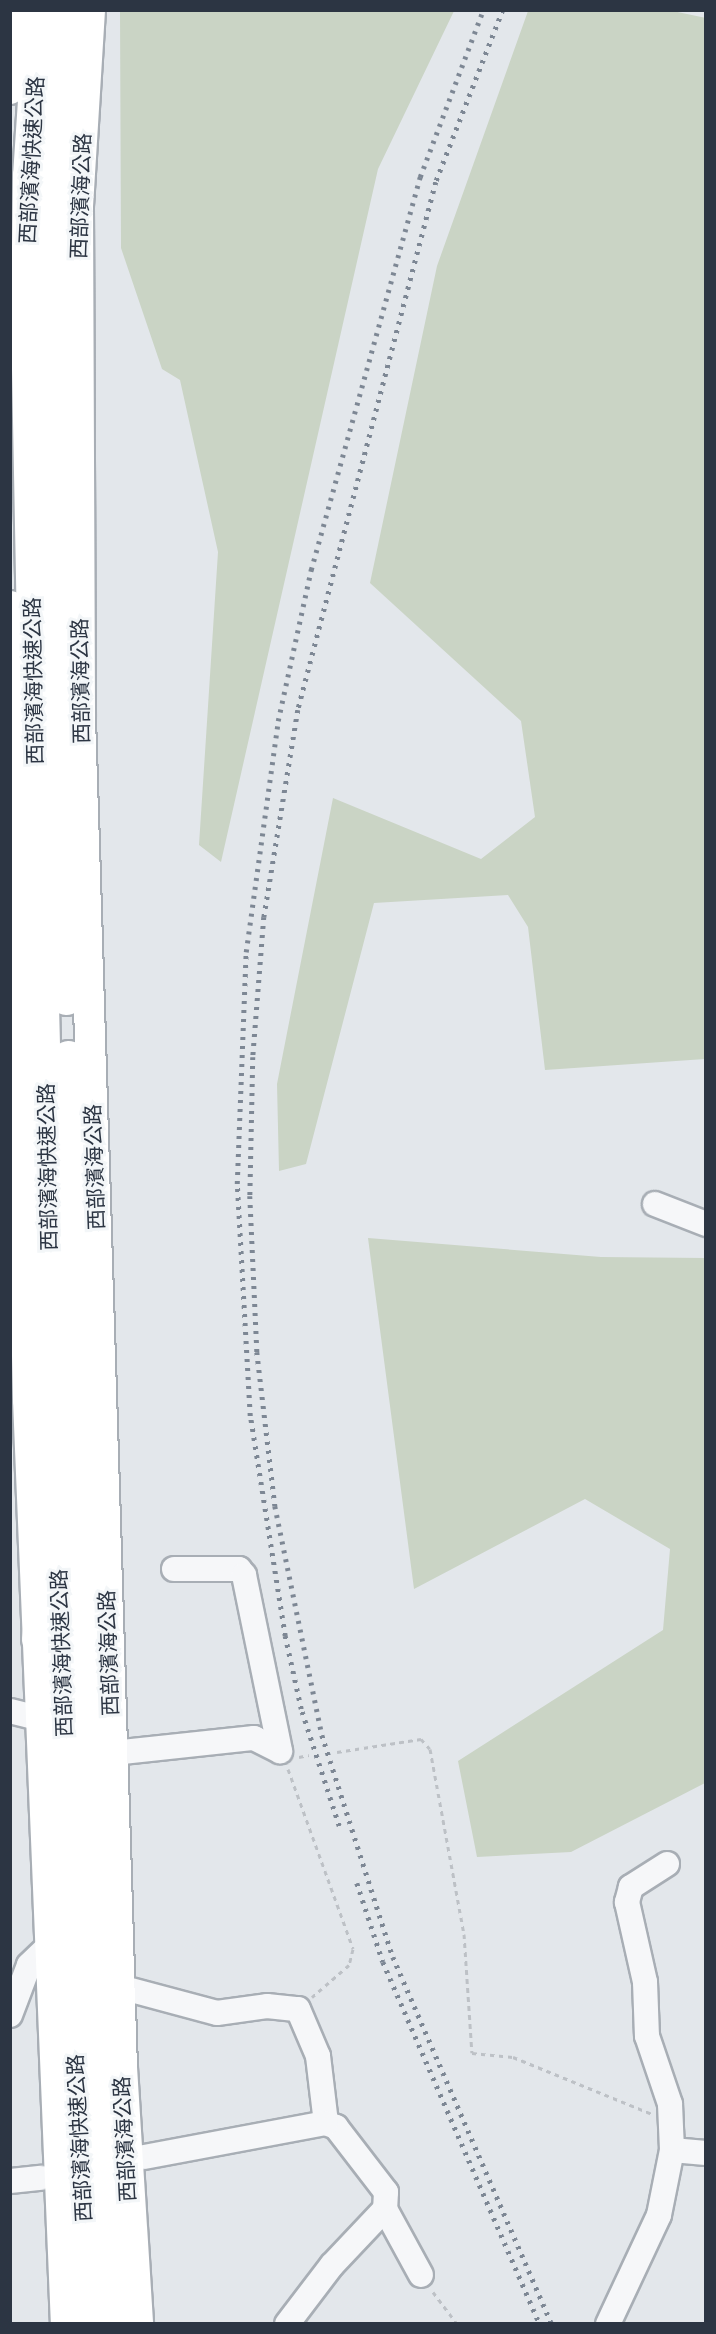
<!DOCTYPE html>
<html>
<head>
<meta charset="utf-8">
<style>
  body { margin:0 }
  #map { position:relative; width:716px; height:2334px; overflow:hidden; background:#e3e7eb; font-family:Poppins,"Noto Sans TC",sans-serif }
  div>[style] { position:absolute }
  .green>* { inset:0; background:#cad4c5 }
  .path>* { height:3px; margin-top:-1.5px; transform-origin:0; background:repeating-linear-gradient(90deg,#bdc1c6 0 4.5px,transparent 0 9px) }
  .roads { filter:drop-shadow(2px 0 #a8aeb5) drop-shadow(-2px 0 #a8aeb5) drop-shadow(0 2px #a8aeb5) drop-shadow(0 -2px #a8aeb5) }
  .minor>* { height:24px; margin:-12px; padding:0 12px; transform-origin:12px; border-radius:12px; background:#f6f7f9 }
  .major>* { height:30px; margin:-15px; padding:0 15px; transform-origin:15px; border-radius:15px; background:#fff }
  .highway>* { height:33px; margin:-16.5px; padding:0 16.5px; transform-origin:16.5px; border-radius:16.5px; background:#fff }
  .rail>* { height:4.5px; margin-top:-2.25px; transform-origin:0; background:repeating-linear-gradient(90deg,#7d8794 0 3px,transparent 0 9px) }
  span { translate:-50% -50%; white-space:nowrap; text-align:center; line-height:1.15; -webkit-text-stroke:6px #f3f6f8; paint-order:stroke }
  .street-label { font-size:21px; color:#2c3543 }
  .frame { position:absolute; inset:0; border:12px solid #2c3543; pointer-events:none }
</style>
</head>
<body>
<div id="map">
  <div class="green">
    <div style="clip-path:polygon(668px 10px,706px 18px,705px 1059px,545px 1070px,528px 927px,508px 895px,374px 903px,306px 1164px,279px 1171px,277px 1084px,333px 798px,481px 859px,535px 817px,521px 721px,370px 583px,437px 266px,528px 11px)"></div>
    <div style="clip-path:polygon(120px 11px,454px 11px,378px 169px,221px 862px,199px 845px,218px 552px,180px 380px,162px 369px,121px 248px)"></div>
    <div style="clip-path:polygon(368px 1238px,601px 1257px,705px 1258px,705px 1783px,571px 1852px,477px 1857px,458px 1761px,663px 1630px,670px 1549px,585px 1499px,414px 1589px)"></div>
  </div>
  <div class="path">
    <div style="left:337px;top:1752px;width:85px;rotate:-8.8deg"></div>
    <div style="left:421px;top:1739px;width:13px;rotate:48deg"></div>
    <div style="left:430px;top:1749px;width:188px;rotate:79.6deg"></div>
    <div style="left:464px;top:1934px;width:119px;rotate:86.2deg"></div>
    <div style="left:472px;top:2053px;width:41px;rotate:5.6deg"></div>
    <div style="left:513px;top:2057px;width:150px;rotate:22.3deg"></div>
    <div style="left:299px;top:1757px;width:10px;rotate:-11deg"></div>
    <div style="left:288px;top:1769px;width:191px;rotate:70.1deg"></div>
    <div style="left:353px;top:1949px;width:16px;rotate:104deg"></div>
    <div style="left:349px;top:1965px;width:49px;rotate:139.1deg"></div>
    <div style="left:433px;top:2292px;width:40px;rotate:53deg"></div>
  </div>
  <div class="roads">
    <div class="minor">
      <div style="left:655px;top:1204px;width:55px;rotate:21.4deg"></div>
      <div style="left:174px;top:1569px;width:65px"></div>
      <div style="left:239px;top:1569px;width:8px;rotate:50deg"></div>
      <div style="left:244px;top:1575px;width:180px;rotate:78.4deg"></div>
      <div style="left:10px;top:1711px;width:33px;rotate:14deg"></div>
      <div style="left:113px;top:1753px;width:142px;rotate:-6.1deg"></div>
      <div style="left:254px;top:1738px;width:29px;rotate:27deg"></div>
      <div style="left:667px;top:1864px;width:43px;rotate:147.4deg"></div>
      <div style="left:631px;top:1887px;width:16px;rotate:105deg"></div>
      <div style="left:627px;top:1902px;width:82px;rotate:77.3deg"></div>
      <div style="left:645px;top:1982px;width:54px;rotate:87.9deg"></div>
      <div style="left:647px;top:2036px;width:72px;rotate:71.3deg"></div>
      <div style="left:670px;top:2104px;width:46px;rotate:87.5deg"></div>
      <div style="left:672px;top:2150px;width:34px;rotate:5deg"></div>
      <div style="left:120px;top:1987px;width:100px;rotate:15deg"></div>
      <div style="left:217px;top:2013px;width:50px;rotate:-8deg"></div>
      <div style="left:267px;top:2006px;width:31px;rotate:6deg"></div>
      <div style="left:298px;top:2009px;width:51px;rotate:66.9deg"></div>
      <div style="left:318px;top:2056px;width:67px;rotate:83.2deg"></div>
      <div style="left:326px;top:2123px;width:11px;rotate:22deg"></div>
      <div style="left:336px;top:2127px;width:82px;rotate:52.4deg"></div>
      <div style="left:386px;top:2192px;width:17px;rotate:93deg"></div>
      <div style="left:385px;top:2209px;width:77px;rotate:133.4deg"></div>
      <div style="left:332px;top:2265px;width:74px;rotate:127.3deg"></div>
      <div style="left:10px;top:2015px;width:53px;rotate:-69.2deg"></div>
      <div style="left:29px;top:1965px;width:28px;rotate:-44deg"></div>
      <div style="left:144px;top:2157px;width:185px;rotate:-10.6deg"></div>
      <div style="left:10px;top:2181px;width:31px;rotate:-6deg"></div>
      <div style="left:385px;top:2209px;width:75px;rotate:61.4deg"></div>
      <div style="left:608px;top:2324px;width:120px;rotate:-64.9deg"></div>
      <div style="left:659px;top:2215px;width:66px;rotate:-78.7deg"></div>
    </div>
    <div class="major">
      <div style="left:90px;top:10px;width:198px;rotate:93.5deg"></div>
      <div style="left:78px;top:208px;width:509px;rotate:89.77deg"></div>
      <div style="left:80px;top:717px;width:1352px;rotate:88.22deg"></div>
      <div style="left:122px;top:2068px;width:256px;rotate:86.4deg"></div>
      <div style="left:10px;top:89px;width:79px;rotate:-85.7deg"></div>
      <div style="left:10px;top:606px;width:794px;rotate:88.7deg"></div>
      <div style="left:28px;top:1400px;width:925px;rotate:87.65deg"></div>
    </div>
    <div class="highway">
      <div style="left:40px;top:10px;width:165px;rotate:93.8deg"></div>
      <div style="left:29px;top:175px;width:141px;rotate:90.8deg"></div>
      <div style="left:27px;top:316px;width:419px;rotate:88.9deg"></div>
      <div style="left:35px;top:735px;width:735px;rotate:88.52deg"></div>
      <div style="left:54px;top:1470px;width:855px;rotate:87.59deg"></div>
      <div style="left:64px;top:10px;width:175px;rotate:92.9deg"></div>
      <div style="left:55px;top:185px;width:286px;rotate:90.2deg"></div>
      <div style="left:54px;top:471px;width:478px;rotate:88.7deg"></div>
      <div style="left:66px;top:998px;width:70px;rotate:-87.5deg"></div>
      <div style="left:68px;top:1057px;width:1006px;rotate:88.18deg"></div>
      <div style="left:100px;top:2062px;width:262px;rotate:86.5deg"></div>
      <div style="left:38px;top:1639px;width:59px;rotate:-84.2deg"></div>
    </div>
  </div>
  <div class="rail">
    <div style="left:503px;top:10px;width:185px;rotate:111.3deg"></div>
    <div style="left:436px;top:182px;width:546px;rotate:104.65deg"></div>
    <div style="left:298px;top:710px;width:210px;rotate:99.3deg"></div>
    <div style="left:264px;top:917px;width:140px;rotate:94.5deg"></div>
    <div style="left:253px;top:1057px;width:139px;rotate:91.2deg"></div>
    <div style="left:250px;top:1196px;width:156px;rotate:87.4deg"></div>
    <div style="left:257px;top:1352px;width:155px;rotate:83.3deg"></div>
    <div style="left:275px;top:1506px;width:234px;rotate:78.4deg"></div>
    <div style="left:322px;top:1735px;width:233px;rotate:72.3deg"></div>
    <div style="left:393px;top:1957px;width:400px;rotate:66.6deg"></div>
    <div style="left:339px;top:1826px;width:123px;rotate:-108deg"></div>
    <div style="left:301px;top:1709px;width:75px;rotate:-102.4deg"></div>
    <div style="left:285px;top:1636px;width:223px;rotate:-99deg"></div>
    <div style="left:250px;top:1416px;width:232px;rotate:-93.2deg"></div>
    <div style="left:237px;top:1184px;width:232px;rotate:-87.8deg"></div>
    <div style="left:246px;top:952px;width:233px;rotate:-82.1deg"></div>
    <div style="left:278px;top:721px;width:155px;rotate:-77.7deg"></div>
    <div style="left:311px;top:570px;width:408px;rotate:-74.5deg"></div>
    <div style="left:420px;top:177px;width:178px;rotate:-69.3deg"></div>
    <div style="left:357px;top:1883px;width:83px;rotate:71.8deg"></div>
    <div style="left:383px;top:1962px;width:395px;rotate:66.6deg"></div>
  </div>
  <div class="street-label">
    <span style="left:32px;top:160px;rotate:-87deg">西部濱海快速公路</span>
    <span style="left:81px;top:196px;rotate:-88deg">西部濱海公路</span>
    <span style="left:34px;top:681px;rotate:-91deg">西部濱海快速公路</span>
    <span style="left:81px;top:681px;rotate:-91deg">西部濱海公路</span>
    <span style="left:48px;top:1167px;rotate:-91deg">西部濱海快速公路</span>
    <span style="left:95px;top:1167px;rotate:-92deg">西部濱海公路</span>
    <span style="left:62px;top:1653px;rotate:-92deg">西部濱海快速公路</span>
    <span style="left:109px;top:1653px;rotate:-92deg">西部濱海公路</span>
    <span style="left:80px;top:2138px;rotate:-93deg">西部濱海快速公路</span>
    <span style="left:125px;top:2139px;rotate:-93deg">西部濱海公路</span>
  </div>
  <div class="frame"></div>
</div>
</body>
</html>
